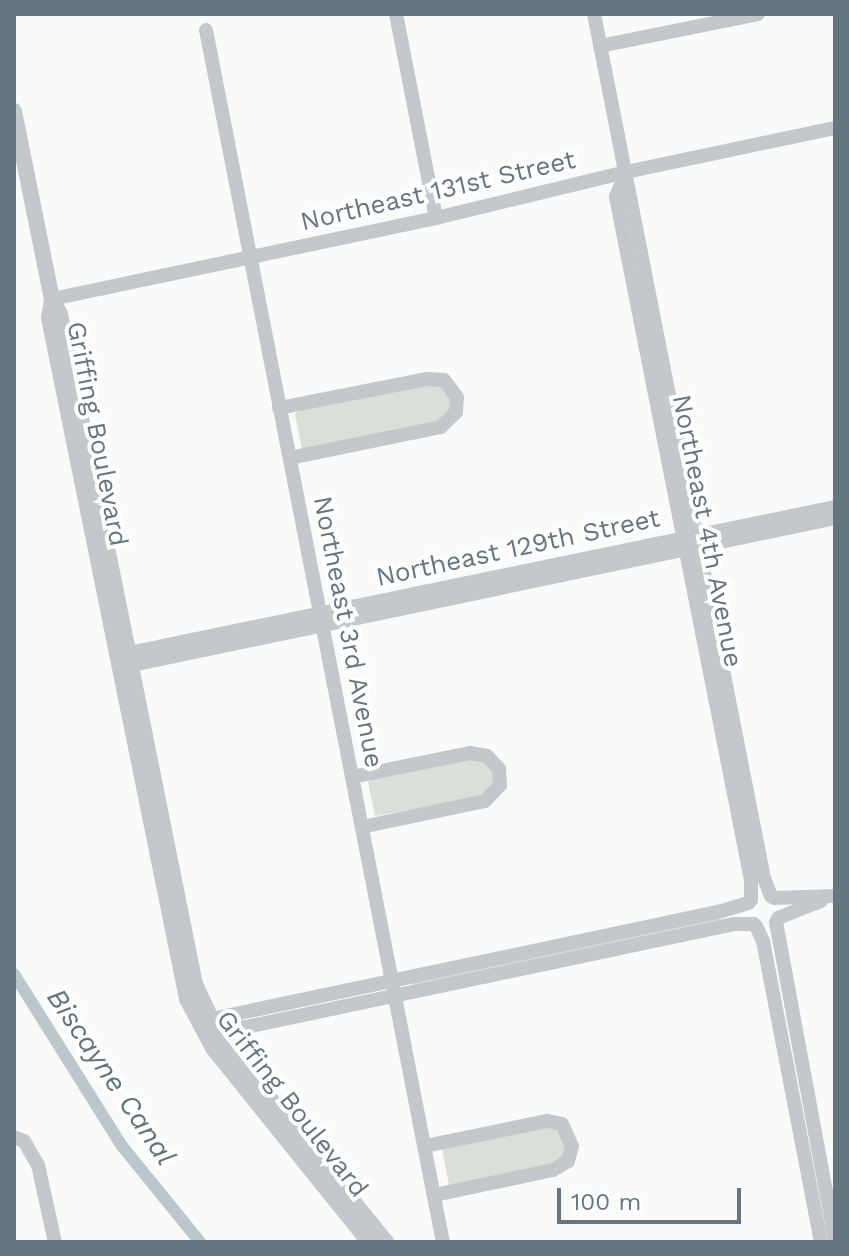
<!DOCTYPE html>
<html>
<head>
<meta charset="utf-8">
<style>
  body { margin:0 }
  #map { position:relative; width:849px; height:1256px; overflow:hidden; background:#fafaf8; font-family:"Work Sans",sans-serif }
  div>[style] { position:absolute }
  .green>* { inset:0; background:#dadfd7 }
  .canal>* { height:12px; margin:-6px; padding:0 6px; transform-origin:6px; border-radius:6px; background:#bbc7cb }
  .minor>* { height:14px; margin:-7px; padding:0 7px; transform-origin:7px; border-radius:7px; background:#c3c8cc }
  .tertiary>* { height:16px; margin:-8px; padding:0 8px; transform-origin:8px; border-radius:8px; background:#c3c8cc }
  span { translate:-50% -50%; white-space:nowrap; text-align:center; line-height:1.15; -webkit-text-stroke:8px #fff; paint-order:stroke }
  .street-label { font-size:26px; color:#657683 }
  .water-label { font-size:28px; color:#60757c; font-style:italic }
  .frame { position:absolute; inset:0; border:16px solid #657683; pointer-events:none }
  .scale { position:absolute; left:557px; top:1188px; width:184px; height:36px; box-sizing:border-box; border:4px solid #657683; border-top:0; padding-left:10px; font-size:24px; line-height:28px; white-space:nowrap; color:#657683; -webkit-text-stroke:6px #fff; paint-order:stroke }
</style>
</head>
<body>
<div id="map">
  <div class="green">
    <div style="clip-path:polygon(428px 382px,442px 384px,454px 403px,444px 420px,302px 449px,295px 414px,298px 410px)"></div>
    <div style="clip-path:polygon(471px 757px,492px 765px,495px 781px,486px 796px,375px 816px,368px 782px,373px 778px)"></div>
    <div style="clip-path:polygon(721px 916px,722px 923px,413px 985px,412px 982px)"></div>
    <div style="clip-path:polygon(554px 1126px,566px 1138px,565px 1156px,559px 1163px,449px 1185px,442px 1148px)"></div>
  </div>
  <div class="canal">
    <div style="left:14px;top:974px;width:203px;rotate:57.9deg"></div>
    <div style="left:122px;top:1146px;width:124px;rotate:50.9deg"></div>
  </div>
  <div class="minor">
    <div style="left:396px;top:14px;width:208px;rotate:78.9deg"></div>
    <div style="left:594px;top:14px;width:881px;rotate:78.87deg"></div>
    <div style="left:764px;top:878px;width:19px;rotate:69deg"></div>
    <div style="left:206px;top:30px;width:1235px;rotate:78.94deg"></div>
    <div style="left:600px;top:46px;width:161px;rotate:-11.4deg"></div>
    <div style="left:626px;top:173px;width:26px;rotate:113deg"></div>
    <div style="left:616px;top:197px;width:696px;rotate:78.82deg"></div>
    <div style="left:751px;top:880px;width:20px;rotate:90deg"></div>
    <div style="left:52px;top:299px;width:392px;rotate:-11.9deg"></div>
    <div style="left:436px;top:218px;width:195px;rotate:-13.6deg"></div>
    <div style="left:626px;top:172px;width:214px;rotate:-11.9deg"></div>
    <div style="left:279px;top:408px;width:151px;rotate:-11.1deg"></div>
    <div style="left:427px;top:379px;width:17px;rotate:3deg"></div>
    <div style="left:444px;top:380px;width:21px;rotate:53deg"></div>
    <div style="left:457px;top:397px;width:15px;rotate:94deg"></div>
    <div style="left:456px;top:412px;width:21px;rotate:135deg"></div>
    <div style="left:441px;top:427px;width:154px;rotate:168.4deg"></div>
    <div style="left:119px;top:655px;width:731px;rotate:-11.68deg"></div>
    <div style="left:123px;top:667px;width:727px;rotate:-11.82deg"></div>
    <div style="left:352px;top:777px;width:120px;rotate:-11.5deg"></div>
    <div style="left:470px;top:753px;width:17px;rotate:10deg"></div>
    <div style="left:487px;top:756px;width:18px;rotate:47deg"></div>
    <div style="left:499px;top:769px;width:16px;rotate:86deg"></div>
    <div style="left:500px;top:785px;width:22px;rotate:133deg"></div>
    <div style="left:485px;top:801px;width:126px;rotate:168.1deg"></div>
    <div style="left:774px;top:898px;width:61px;rotate:-1.9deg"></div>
    <div style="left:778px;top:918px;width:46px;rotate:-21.6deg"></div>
    <div style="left:776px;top:922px;width:323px;rotate:79.5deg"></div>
    <div style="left:756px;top:926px;width:17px;rotate:65deg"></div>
    <div style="left:763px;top:941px;width:307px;rotate:79.1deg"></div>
    <div style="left:202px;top:1021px;width:532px;rotate:-11.94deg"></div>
    <div style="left:722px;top:911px;width:28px;rotate:-17deg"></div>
    <div style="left:213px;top:1034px;width:532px;rotate:-11.92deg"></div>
    <div style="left:734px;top:924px;width:20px"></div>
    <div style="left:14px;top:1137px;width:11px;rotate:22deg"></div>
    <div style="left:24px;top:1141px;width:28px;rotate:60deg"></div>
    <div style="left:38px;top:1165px;width:79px;rotate:77.6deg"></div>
    <div style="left:425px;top:1146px;width:125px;rotate:-11.6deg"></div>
    <div style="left:547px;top:1121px;width:15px;rotate:11deg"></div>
    <div style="left:562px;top:1124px;width:24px;rotate:66deg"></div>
    <div style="left:572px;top:1146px;width:16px;rotate:105deg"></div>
    <div style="left:568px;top:1161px;width:17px;rotate:149deg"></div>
    <div style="left:553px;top:1170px;width:122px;rotate:168.1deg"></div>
  </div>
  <div class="tertiary">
    <div style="left:14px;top:111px;width:192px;rotate:78.6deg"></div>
    <div style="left:52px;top:299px;width:17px;rotate:62deg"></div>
    <div style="left:60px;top:314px;width:683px;rotate:78.61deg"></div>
    <div style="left:195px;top:984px;width:38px;rotate:65deg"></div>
    <div style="left:211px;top:1019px;width:61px;rotate:55deg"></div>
    <div style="left:246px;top:1069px;width:223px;rotate:51deg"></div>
    <div style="left:52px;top:299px;width:19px;rotate:99deg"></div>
    <div style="left:49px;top:318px;width:695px;rotate:78.54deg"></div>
    <div style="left:187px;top:999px;width:55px;rotate:62deg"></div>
    <div style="left:213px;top:1048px;width:249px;rotate:51.2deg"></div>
  </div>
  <div class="street-label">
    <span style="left:438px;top:191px;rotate:-13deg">Northeast 131st Street</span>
    <span style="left:97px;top:434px;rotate:79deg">Griffing Boulevard</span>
    <span style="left:707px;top:531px;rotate:79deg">Northeast 4th Avenue</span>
    <span style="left:518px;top:548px;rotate:-12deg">Northeast 129th Street</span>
    <span style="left:348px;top:632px;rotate:79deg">Northeast 3rd Avenue</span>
    <span style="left:292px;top:1104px;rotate:52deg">Griffing Boulevard</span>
  </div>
  <div class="water-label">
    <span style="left:111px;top:1077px;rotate:56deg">Biscayne Canal</span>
  </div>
  <div class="frame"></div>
  <div class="scale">100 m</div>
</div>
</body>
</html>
